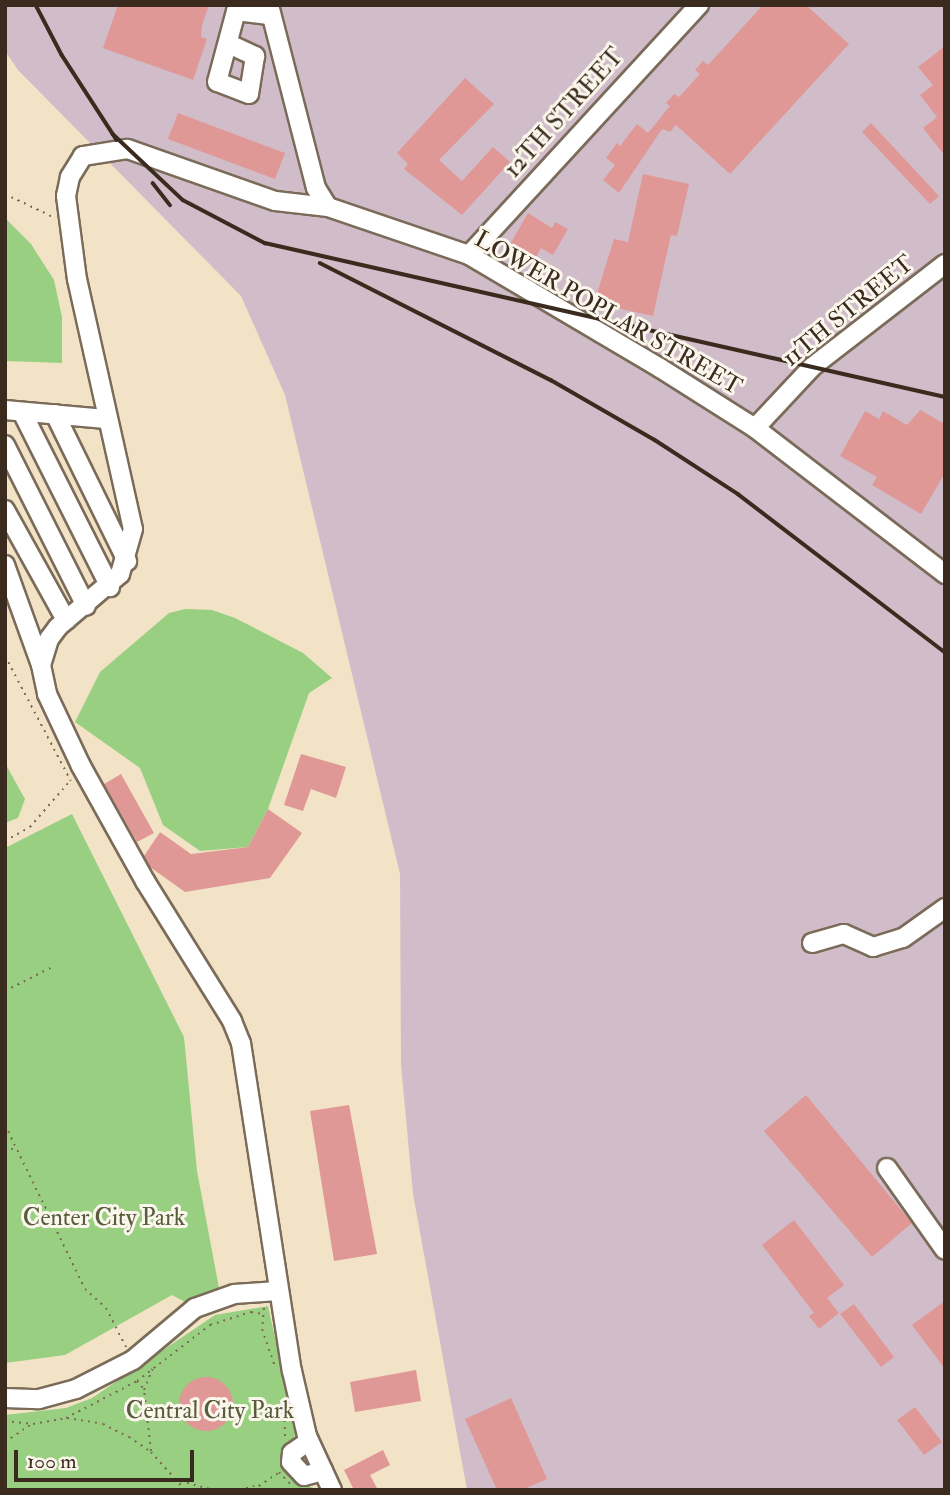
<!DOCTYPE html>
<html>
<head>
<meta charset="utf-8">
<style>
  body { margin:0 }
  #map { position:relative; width:950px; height:1495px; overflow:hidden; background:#f2e3c6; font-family:"IM FELL Double Pica",serif }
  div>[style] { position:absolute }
  .industrial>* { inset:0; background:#d1bdc9 }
  .green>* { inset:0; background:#98cf81 }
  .building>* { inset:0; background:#e09896 }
  .round { border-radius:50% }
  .path>* { height:2px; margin-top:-1px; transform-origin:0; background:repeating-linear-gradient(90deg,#7b6b59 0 2px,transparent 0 7px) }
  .roads { filter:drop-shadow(2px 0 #7b6b59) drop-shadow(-2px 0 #7b6b59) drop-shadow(0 2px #7b6b59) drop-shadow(0 -2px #7b6b59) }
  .minor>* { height:18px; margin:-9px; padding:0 9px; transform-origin:9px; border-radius:9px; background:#fff }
  .rail>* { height:3.5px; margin:-1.75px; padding:0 1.75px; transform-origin:1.75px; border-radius:1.75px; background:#3b2a1e }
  span { translate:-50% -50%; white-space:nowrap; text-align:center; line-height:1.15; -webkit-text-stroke:6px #fbf7ec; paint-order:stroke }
  .street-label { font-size:24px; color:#3b2a1e }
  .park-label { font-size:24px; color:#575c3c }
  .frame { position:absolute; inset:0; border:7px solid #3b2a1e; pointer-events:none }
  .scale { position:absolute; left:14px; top:1450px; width:180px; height:32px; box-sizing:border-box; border:4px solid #3b2a1e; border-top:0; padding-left:9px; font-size:21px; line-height:24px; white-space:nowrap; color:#3b2a1e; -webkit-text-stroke:5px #fbf7ec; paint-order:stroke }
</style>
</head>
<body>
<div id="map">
  <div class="industrial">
    <div style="clip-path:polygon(5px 5px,945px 5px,945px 1490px,467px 1490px,413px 1194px,401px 1065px,400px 874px,285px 395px,241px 296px,18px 70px,5px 51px)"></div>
  </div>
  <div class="green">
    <div style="clip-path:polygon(5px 218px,31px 244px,54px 280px,62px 317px,62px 363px,5px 361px)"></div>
    <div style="clip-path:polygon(185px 609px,212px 610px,235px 618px,303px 653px,332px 678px,309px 693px,268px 809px,248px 847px,200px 851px,163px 825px,140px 768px,75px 722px,100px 672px,169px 613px)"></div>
    <div style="clip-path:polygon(5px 763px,25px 799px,18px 818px,5px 823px)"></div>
    <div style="clip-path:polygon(72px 814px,184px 1037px,197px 1171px,219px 1288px,189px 1304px,172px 1295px,65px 1355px,5px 1363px,5px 848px)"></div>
    <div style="clip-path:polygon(268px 1306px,296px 1433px,285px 1453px,285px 1469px,298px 1483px,320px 1490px,5px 1490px,5px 1415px,66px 1408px,92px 1398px,215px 1315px)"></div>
  </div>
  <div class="building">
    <div style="clip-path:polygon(118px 5px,209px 5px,202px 25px,201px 37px,207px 39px,193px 80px,103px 48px)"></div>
    <div style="clip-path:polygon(763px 5px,806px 5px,849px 44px,730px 174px,676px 125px,670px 132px,662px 129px,619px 193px,603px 180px,615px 165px,606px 158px,617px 143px,620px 146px,637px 124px,648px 133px,670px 106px,666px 103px,674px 94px,679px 97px,700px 74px,695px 70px,703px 61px,708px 65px)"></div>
    <div style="clip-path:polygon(945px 46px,945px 156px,923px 128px,937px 117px,920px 95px,933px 85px,918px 67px)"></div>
    <div style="clip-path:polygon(465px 78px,494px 104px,439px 160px,462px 181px,493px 147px,510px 162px,462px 215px,404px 169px,408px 164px,397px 153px)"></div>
    <div style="clip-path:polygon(178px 113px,285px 153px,275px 179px,168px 139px)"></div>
    <div style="clip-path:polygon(871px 123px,939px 196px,930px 204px,862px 132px)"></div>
    <div style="clip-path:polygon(643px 174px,689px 184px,677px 236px,671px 235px,653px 316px,594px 303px,614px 239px,628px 242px)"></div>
    <div style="clip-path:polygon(528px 213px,552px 228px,555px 222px,568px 229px,553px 255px,541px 248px,534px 261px,509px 246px)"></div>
    <div style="clip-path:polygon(920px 410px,945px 424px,945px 473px,921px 514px,872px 485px,877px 477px,840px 456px,865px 411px,879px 419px,883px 411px,907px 425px)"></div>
    <div style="clip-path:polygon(301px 754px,346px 767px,336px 798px,311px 789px,303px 811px,284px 805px)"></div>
    <div style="clip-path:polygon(121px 774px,154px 833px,137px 842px,104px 784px)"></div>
    <div style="clip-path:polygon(268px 809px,302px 833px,270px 878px,185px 892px,150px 867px,144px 856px,160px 832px,191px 854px,248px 847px)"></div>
    <div style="clip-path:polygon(806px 1095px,912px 1223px,872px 1257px,764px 1131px)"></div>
    <div style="clip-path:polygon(349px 1105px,377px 1254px,334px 1261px,310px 1111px)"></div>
    <div style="clip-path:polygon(794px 1220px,844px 1285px,827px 1298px,839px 1313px,819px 1329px,809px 1316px,814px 1313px,762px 1245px)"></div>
    <div style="clip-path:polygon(945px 1301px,945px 1369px,912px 1325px)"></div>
    <div style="clip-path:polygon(854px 1304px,894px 1357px,881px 1367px,840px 1314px)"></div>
    <div style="clip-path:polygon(416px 1370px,421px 1401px,355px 1412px,350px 1382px)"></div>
    <div class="round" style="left:179px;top:1377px;width:54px;height:54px"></div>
    <div style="clip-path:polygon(511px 1398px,547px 1479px,522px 1490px,497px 1490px,465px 1419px)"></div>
    <div style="clip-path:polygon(915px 1407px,942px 1442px,924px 1455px,897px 1420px)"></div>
    <div style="clip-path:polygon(383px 1450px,390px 1465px,370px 1475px,378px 1490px,354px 1490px,344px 1470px)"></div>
  </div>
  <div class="path">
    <div style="left:5px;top:194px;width:55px;rotate:25.6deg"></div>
    <div style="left:5px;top:656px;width:141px;rotate:62.2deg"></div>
    <div style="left:5px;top:841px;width:29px;rotate:-29deg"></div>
    <div style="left:30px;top:827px;width:61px;rotate:-49deg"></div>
    <div style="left:5px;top:991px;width:55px;rotate:-27deg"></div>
    <div style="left:5px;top:1125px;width:182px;rotate:64deg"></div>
    <div style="left:85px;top:1289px;width:28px;rotate:42deg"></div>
    <div style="left:106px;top:1308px;width:44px;rotate:62.9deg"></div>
    <div style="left:5px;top:1153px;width:13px;rotate:-29deg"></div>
    <div style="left:264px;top:1308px;width:21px;rotate:95deg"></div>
    <div style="left:262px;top:1329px;width:39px;rotate:71deg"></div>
    <div style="left:137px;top:1381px;width:11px;rotate:49deg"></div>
    <div style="left:284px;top:1406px;width:32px;rotate:88deg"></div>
    <div style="left:67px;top:1418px;width:36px;rotate:9deg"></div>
    <div style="left:103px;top:1424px;width:29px;rotate:27deg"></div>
    <div style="left:129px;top:1437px;width:27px;rotate:34deg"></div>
    <div style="left:151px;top:1452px;width:51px;rotate:48.2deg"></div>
    <div style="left:5px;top:1421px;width:28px;rotate:6deg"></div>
    <div style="left:33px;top:1424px;width:34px;rotate:-10deg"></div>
    <div style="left:66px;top:1418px;width:80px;rotate:-27.5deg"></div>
    <div style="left:137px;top:1381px;width:92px;rotate:-37.5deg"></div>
    <div style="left:210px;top:1325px;width:43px;rotate:-17.6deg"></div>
    <div style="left:251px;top:1312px;width:12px;rotate:9deg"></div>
    <div style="left:5px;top:1442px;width:30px;rotate:-34deg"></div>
    <div style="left:151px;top:1451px;width:61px;rotate:-96.5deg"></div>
    <div style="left:144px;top:1390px;width:24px;rotate:-68deg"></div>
    <div style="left:279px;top:1472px;width:19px;rotate:47deg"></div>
    <div style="left:180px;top:1481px;width:34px;rotate:15deg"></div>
    <div style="left:239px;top:1490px;width:16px;rotate:-15deg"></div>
    <div style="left:253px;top:1490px;width:30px;rotate:-34deg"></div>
  </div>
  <div class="roads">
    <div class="minor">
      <div style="left:269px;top:5px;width:189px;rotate:75.6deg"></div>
      <div style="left:316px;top:188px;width:22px;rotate:58deg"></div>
      <div style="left:328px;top:207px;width:149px;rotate:18.8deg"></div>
      <div style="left:469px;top:255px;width:222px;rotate:30.6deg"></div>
      <div style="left:660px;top:368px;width:112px;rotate:32.3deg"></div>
      <div style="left:755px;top:428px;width:240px;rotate:37.5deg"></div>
      <div style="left:229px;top:44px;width:29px;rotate:25deg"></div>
      <div style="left:255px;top:56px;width:38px;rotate:99deg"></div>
      <div style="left:249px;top:94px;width:34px;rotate:-159deg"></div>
      <div style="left:217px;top:82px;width:73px;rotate:-75deg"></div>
      <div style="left:236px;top:11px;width:35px;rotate:7deg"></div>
      <div style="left:328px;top:207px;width:53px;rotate:-173.5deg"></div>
      <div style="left:275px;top:201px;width:157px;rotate:-160.6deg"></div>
      <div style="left:127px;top:149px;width:45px;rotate:171deg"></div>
      <div style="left:83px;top:156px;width:25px;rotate:122deg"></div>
      <div style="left:70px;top:177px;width:19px;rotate:102deg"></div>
      <div style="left:66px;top:196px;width:84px;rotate:82.5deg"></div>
      <div style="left:77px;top:279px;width:256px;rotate:77.4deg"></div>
      <div style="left:133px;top:529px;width:47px;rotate:106.1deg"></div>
      <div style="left:120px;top:574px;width:82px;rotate:139.5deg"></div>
      <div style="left:58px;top:627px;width:15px;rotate:127deg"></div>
      <div style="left:49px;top:639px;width:27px;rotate:107deg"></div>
      <div style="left:41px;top:665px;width:30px;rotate:78deg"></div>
      <div style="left:47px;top:694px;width:80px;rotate:64.7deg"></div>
      <div style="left:81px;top:766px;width:132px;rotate:60.9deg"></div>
      <div style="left:145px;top:881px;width:165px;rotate:58.1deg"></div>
      <div style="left:232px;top:1021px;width:24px;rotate:68deg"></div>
      <div style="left:241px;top:1043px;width:332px;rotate:81.2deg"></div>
      <div style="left:292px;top:1371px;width:67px;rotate:77deg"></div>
      <div style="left:307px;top:1436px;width:60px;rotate:65.2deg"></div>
      <div style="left:469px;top:255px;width:340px;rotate:-47.4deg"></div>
      <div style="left:5px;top:410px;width:101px;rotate:5.1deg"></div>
      <div style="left:22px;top:412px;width:196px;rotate:63.3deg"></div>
      <div style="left:55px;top:414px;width:164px;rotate:63.9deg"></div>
      <div style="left:755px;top:428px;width:83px;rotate:-46.9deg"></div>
      <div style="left:812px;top:367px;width:168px;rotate:-37.8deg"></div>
      <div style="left:5px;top:445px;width:180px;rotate:63.3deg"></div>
      <div style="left:5px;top:510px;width:126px;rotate:61deg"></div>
      <div style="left:5px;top:565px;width:106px;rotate:70.2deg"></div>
      <div style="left:812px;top:943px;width:33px;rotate:-16deg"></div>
      <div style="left:844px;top:934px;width:32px;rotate:24deg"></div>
      <div style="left:873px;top:947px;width:31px;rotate:-17deg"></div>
      <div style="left:903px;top:938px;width:52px;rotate:-35.5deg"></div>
      <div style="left:887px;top:1168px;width:100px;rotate:54.7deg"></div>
      <div style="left:5px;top:1398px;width:34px;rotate:2deg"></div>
      <div style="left:39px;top:1399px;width:38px;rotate:-15deg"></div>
      <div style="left:76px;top:1389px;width:64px;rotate:-27deg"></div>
      <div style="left:133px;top:1360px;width:81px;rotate:-40deg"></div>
      <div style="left:195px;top:1308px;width:41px;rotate:-19.7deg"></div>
      <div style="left:234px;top:1294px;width:44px;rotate:-3.9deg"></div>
      <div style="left:309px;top:1441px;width:21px;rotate:145deg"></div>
      <div style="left:292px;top:1453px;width:9px;rotate:96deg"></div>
      <div style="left:291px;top:1462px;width:19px;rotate:47deg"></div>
      <div style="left:304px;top:1476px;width:20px;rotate:-15deg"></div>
    </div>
  </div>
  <div class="rail">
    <div style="left:36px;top:5px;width:56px;rotate:62.5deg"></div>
    <div style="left:62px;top:55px;width:101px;rotate:57.1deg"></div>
    <div style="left:113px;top:134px;width:96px;rotate:43.3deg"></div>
    <div style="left:183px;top:200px;width:93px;rotate:27.7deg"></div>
    <div style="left:265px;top:243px;width:697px;rotate:12.76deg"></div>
    <div style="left:153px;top:183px;width:28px;rotate:52deg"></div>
    <div style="left:320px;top:263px;width:259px;rotate:26.9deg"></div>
    <div style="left:551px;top:380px;width:120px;rotate:30deg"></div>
    <div style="left:655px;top:440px;width:99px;rotate:33deg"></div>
    <div style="left:738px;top:494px;width:260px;rotate:37.4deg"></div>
  </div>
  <div class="street-label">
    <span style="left:564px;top:113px;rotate:-48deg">12TH STREET</span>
    <span style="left:848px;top:311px;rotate:-39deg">11TH STREET</span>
    <span style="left:608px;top:313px;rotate:30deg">LOWER POPLAR STREET</span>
  </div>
  <div class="park-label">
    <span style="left:104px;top:1218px">Center City Park</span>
    <span style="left:210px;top:1411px">Central City Park</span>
  </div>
  <div class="frame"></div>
  <div class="scale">100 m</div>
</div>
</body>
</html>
